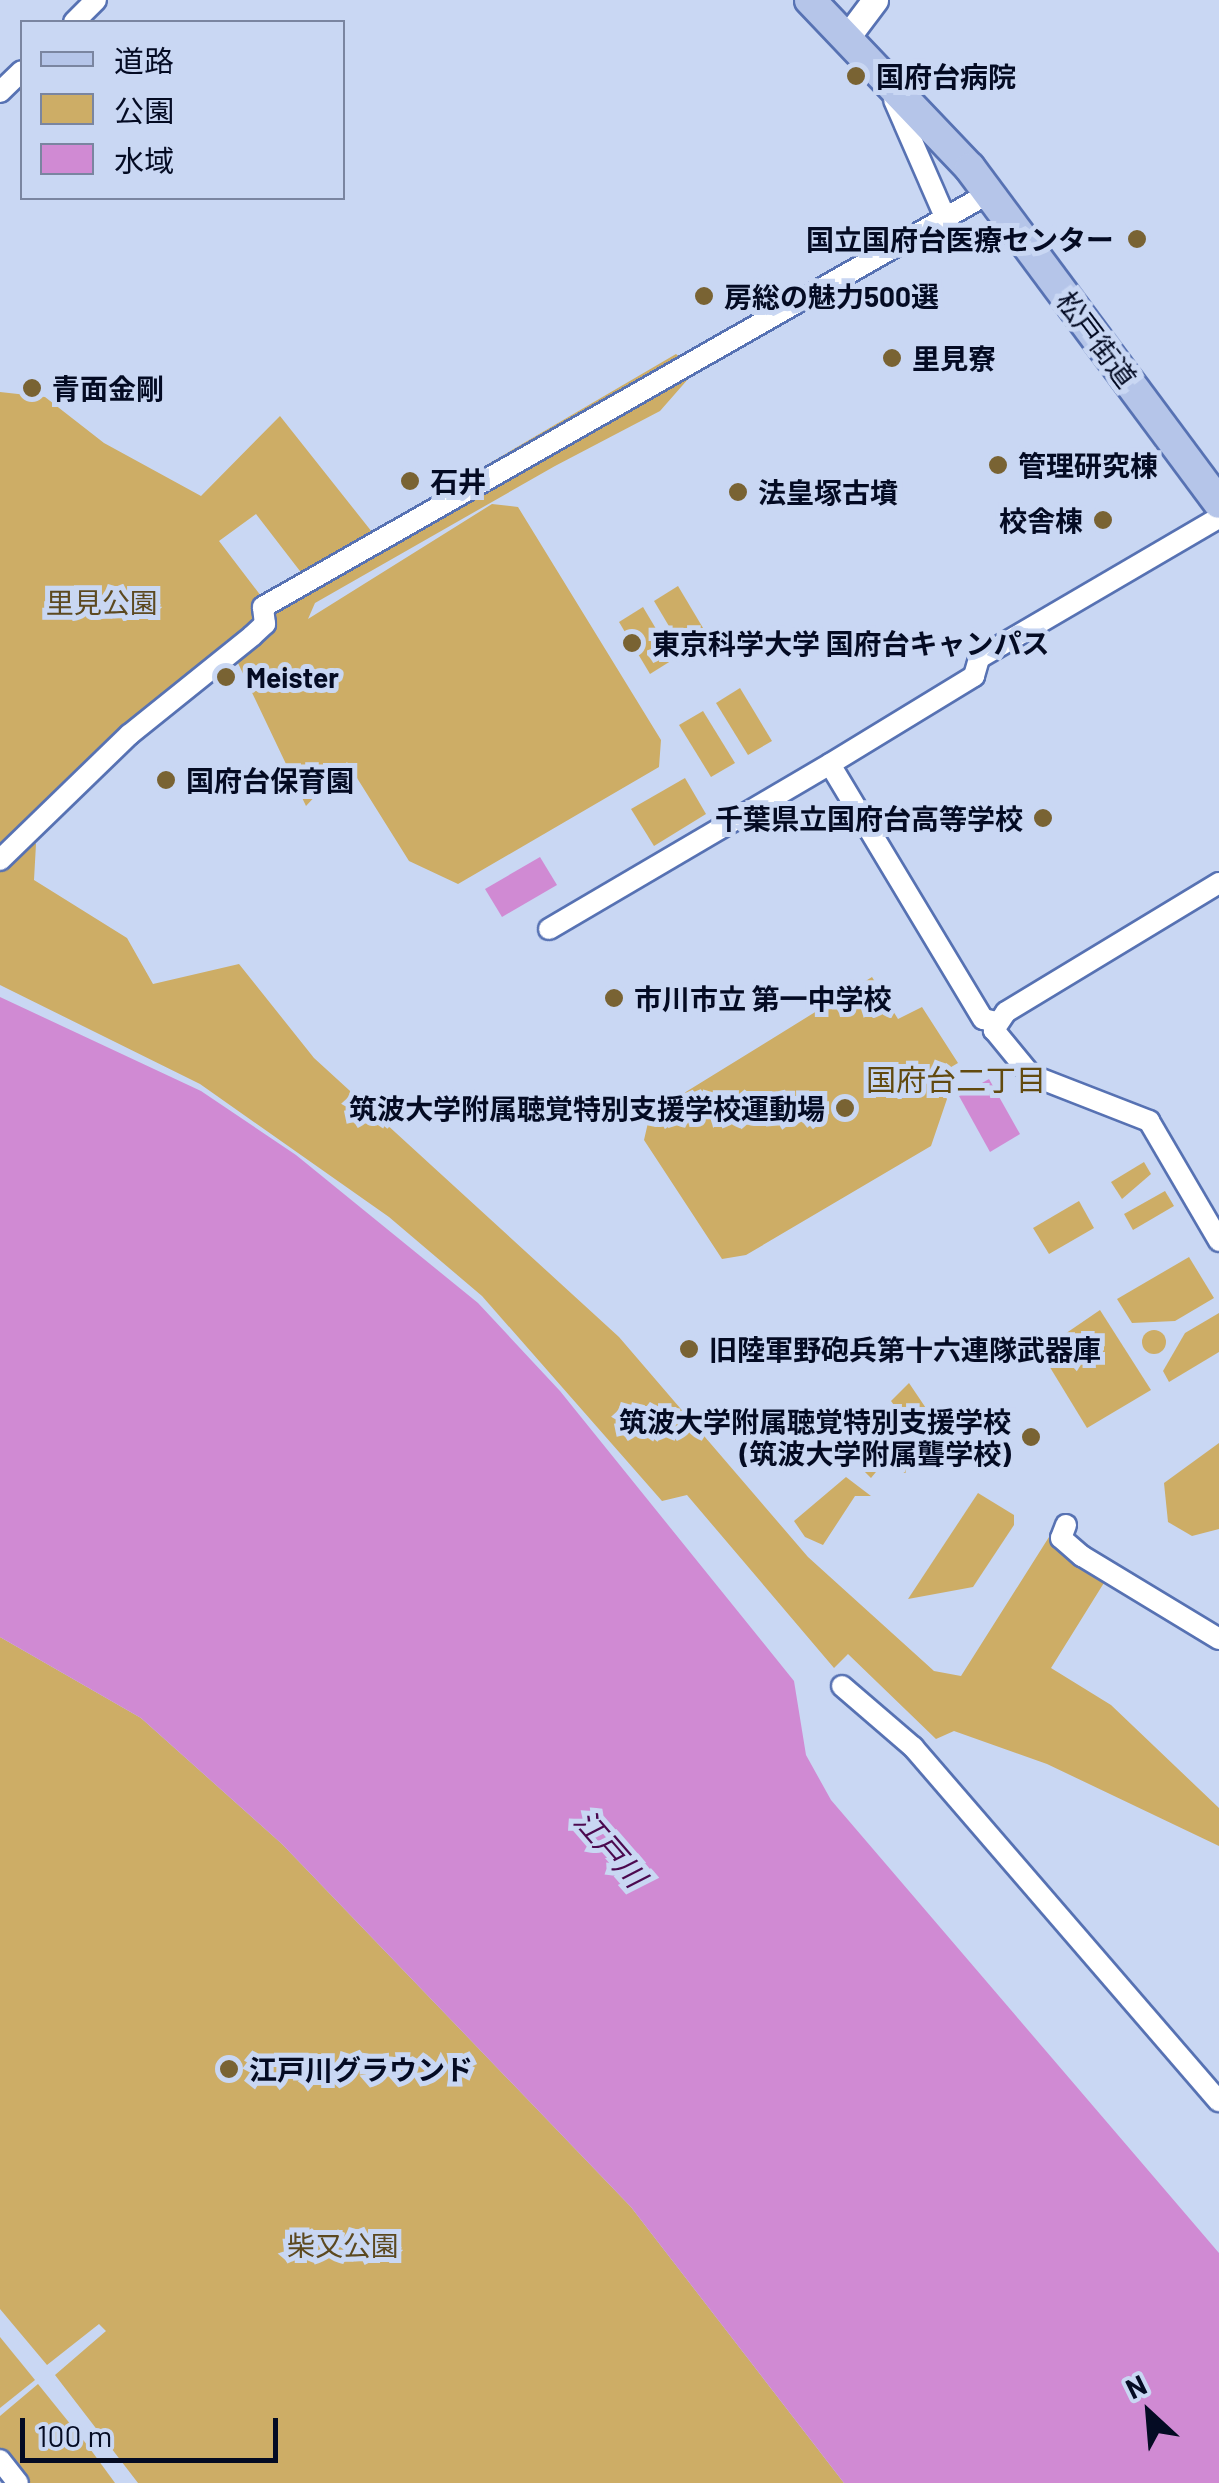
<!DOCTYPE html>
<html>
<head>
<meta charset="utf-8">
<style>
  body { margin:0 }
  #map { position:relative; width:1219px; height:2483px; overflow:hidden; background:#c9d7f3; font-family:Barlow,"Noto Sans JP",sans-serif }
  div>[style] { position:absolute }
  .green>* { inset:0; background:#cdad66 }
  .round { border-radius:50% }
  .water>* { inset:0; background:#d08ad3 }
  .roads { filter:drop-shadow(2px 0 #5772b3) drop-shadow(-2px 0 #5772b3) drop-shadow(0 2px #5772b3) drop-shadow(0 -2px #5772b3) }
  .minor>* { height:20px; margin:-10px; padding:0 10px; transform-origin:10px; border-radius:10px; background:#fff }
  .tertiary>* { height:25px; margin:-12.5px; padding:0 12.5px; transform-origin:12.5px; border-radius:12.5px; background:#fff }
  .primary>* { height:30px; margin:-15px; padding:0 15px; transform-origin:15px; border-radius:15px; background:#b5c5e9 }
  .dots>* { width:28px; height:28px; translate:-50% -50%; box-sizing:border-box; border:5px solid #c9d7f3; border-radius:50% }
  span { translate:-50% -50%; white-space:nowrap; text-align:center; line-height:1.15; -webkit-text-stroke:10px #c9d7f3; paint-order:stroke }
  .poi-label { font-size:28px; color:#040b23; font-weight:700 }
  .left { translate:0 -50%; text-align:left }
  .right { translate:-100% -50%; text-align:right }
  .street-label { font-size:28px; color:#040b23 }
  .park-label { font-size:28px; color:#5c4920 }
  .neighbourhood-label { font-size:30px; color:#624a0e }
  .water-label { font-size:30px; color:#4b094f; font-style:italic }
  .legend { position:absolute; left:20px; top:20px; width:325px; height:180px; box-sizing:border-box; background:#c9d7f3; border:2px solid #7a85a0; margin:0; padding:12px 18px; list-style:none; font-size:30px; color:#040b23 }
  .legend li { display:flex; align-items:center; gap:20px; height:50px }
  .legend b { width:50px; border:2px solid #7a85a0 }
  .north { position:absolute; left:1099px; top:2363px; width:100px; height:100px; -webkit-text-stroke:8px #c9d7f3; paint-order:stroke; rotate:334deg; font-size:28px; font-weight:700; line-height:40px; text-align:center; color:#040b23 }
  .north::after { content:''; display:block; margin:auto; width:35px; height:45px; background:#040b23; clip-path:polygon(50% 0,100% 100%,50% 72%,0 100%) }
  .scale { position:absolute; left:20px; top:2418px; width:258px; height:45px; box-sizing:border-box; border:5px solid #040b23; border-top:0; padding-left:12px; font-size:30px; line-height:35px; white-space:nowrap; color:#040b23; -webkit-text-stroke:8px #c9d7f3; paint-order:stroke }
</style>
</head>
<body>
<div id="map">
  <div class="green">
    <div style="clip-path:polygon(evenodd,676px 354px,696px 370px,660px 411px,555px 466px,315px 603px,308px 619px,492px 504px,518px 507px,661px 740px,659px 767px,458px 884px,409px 861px,347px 762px,306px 806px,227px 640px,18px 826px,36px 844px,34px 880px,127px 938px,153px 984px,239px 964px,314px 1058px,619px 1337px,808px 1557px,934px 1671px,961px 1676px,1049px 1537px,1107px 1578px,1051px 1668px,1111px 1705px,1219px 1808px,1219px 1846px,1047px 1764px,954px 1731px,936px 1739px,848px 1654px,834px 1668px,687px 1495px,662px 1501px,482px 1296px,389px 1217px,200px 1084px,0 985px,0 392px,45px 397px,104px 443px,201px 496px,280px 416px,372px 532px,676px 354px,256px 514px,303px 575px,261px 596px,219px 541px,256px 514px)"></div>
    <div style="clip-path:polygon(678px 586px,709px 638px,685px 653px,654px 601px)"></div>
    <div style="clip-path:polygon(643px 607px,674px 659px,650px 674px,619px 622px)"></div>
    <div style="clip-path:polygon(740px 688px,772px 741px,748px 755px,716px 703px)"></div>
    <div style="clip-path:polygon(703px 711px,735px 763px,711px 777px,679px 725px)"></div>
    <div style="clip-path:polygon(685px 778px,706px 814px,654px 846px,631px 809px)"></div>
    <div style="clip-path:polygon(872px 977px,898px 1019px,922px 1007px,958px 1063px,934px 1077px,947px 1099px,931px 1146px,746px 1255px,722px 1259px,644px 1140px,650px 1114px)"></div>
    <div style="clip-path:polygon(1144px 1162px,1151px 1174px,1122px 1199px,1111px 1182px)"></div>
    <div style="clip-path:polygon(1165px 1191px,1174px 1206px,1133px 1230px,1124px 1214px)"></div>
    <div style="clip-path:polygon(1079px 1201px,1094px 1228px,1049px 1254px,1033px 1228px)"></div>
    <div style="clip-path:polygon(1189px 1257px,1214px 1298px,1175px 1321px,1132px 1323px,1117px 1299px)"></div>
    <div style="clip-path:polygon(1100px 1310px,1151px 1390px,1087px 1428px,1040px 1351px)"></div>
    <div style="clip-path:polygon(1219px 1313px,1219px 1352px,1169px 1382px,1163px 1371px,1185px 1333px)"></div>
    <div class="round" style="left:1142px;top:1330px;width:24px;height:24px"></div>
    <div style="clip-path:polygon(909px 1383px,936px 1423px,947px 1418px,956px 1434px,905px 1473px,885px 1461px,871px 1478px,859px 1466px,907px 1423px,891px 1401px)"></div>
    <div style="clip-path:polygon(1219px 1443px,1219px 1529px,1192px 1536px,1168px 1522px,1164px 1483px)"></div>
    <div style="clip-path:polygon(846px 1477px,871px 1496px,855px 1496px,823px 1545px,805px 1537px,794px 1521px)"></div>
    <div style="clip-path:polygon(978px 1493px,1014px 1515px,1014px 1525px,973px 1587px,908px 1599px)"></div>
    <div style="clip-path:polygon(0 1637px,141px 1718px,282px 1844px,631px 2207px,844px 2483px,138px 2483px,55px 2375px,106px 2331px,99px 2324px,47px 2365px,0 2309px)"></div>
    <div style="clip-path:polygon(0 2337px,35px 2380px,0 2408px)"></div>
    <div style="clip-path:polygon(38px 2384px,88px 2446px,115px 2483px,26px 2483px,0 2450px,0 2416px)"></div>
  </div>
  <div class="water">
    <div style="clip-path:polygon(540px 857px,557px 885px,502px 917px,485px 889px)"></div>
    <div style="clip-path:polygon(0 997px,201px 1091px,296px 1155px,478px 1303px,560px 1391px,794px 1681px,806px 1755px,831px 1800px,1219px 2253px,1219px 2483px,844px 2483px,631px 2207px,282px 1844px,141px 1718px,0 1637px)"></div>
    <div style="clip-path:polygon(989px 1079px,1020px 1134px,990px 1152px,959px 1096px)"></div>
  </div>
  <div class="roads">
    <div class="minor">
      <div style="left:74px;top:22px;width:31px;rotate:-45deg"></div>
      <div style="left:0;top:92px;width:30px;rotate:-44deg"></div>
      <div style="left:894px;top:100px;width:122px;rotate:66.4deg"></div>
      <div style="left:0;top:860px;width:180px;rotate:-44.1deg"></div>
      <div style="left:129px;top:735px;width:158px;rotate:-38.8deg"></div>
      <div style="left:252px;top:636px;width:18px;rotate:-43deg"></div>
      <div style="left:265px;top:624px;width:17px;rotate:-97deg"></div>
      <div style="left:263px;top:607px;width:836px;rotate:-29.69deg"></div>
      <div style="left:1219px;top:883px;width:249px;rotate:148.8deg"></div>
      <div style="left:1006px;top:1012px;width:22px;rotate:124deg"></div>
      <div style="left:994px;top:1030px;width:58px;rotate:50.6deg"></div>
      <div style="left:1031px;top:1075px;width:127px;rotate:21.3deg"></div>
      <div style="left:1149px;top:1121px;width:139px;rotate:59.7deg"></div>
      <div style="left:549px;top:929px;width:326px;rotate:-30.4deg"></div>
      <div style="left:996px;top:1022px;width:13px;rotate:-167deg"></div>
      <div style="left:983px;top:1019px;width:297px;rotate:-121deg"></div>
      <div style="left:830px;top:764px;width:169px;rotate:-31.4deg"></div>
      <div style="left:974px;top:676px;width:19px;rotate:-74deg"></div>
      <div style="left:979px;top:658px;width:278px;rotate:-30.3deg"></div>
      <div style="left:1066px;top:1525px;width:14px;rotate:111deg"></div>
      <div style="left:1061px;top:1538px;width:28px;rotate:41deg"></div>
      <div style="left:1082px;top:1556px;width:160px;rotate:31.2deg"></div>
      <div style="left:842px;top:1686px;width:94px;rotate:40.7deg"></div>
      <div style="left:913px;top:1747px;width:468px;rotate:49.2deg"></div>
      <div style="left:0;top:2460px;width:29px;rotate:52deg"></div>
    </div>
    <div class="tertiary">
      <div style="left:848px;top:36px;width:45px;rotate:-53.1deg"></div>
    </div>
    <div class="primary">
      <div style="left:810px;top:0;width:232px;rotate:46.4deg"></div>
      <div style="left:970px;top:168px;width:417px;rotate:53.4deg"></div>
    </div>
  </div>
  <div class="dots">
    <div style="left:856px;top:76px;background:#796333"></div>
    <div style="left:1137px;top:239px;background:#796333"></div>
    <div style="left:704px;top:296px;background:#796333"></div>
    <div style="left:892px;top:358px;background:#796333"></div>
    <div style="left:32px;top:388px;background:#796333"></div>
    <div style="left:998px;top:465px;background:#796333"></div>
    <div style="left:410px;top:481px;background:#796333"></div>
    <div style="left:738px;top:492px;background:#796333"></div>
    <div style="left:1103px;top:520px;background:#796333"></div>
    <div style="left:632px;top:643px;background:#796333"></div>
    <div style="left:226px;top:677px;background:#796333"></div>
    <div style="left:166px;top:780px;background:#796333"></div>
    <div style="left:1043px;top:818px;background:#796333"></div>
    <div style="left:614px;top:998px;background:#796333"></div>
    <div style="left:845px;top:1108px;background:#796333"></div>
    <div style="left:689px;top:1349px;background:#796333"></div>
    <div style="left:1031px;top:1437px;background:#796333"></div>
    <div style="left:229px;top:2069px;background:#796333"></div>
  </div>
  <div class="poi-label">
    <span class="left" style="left:876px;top:76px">国府台病院</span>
    <span class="right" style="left:1114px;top:239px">国立国府台医療センター</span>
    <span class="left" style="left:724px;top:296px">房総の魅力500選</span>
    <span class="left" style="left:912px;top:358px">里見寮</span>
    <span class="left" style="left:52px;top:388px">青面金剛</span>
    <span class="left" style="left:1018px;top:465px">管理研究棟</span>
    <span class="left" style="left:430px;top:481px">石井</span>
    <span class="left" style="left:758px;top:492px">法皇塚古墳</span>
    <span class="right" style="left:1083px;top:520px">校舎棟</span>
    <span class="left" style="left:652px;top:643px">東京科学大学 国府台キャンパス</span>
    <span class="left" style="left:246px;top:677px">Meister</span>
    <span class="left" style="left:186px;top:780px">国府台保育園</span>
    <span class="right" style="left:1023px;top:818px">千葉県立国府台高等学校</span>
    <span class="left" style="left:634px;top:998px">市川市立 第一中学校</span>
    <span class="right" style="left:825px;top:1108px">筑波大学附属聴覚特別支援学校運動場</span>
    <span class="left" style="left:709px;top:1349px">旧陸軍野砲兵第十六連隊武器庫</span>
    <span class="right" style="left:1011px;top:1437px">筑波大学附属聴覚特別支援学校<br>(筑波大学附属聾学校)</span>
    <span class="left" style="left:249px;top:2069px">江戸川グラウンド</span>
  </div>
  <div class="street-label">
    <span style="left:1097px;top:339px;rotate:53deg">松戸街道</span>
  </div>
  <div class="park-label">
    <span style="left:102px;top:602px">里見公園</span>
    <span style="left:343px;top:2245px">柴又公園</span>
  </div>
  <div class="neighbourhood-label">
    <span style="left:956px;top:1079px">国府台二丁目</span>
  </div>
  <div class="water-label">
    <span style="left:611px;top:1848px;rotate:49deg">江戸川</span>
  </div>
  <ul class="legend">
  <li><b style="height:12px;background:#b5c5e9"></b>道路</li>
  <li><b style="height:28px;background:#cdad66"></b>公園</li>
  <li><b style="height:28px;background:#d08ad3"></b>水域</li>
  </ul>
  <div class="north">N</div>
  <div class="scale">100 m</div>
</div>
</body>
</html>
